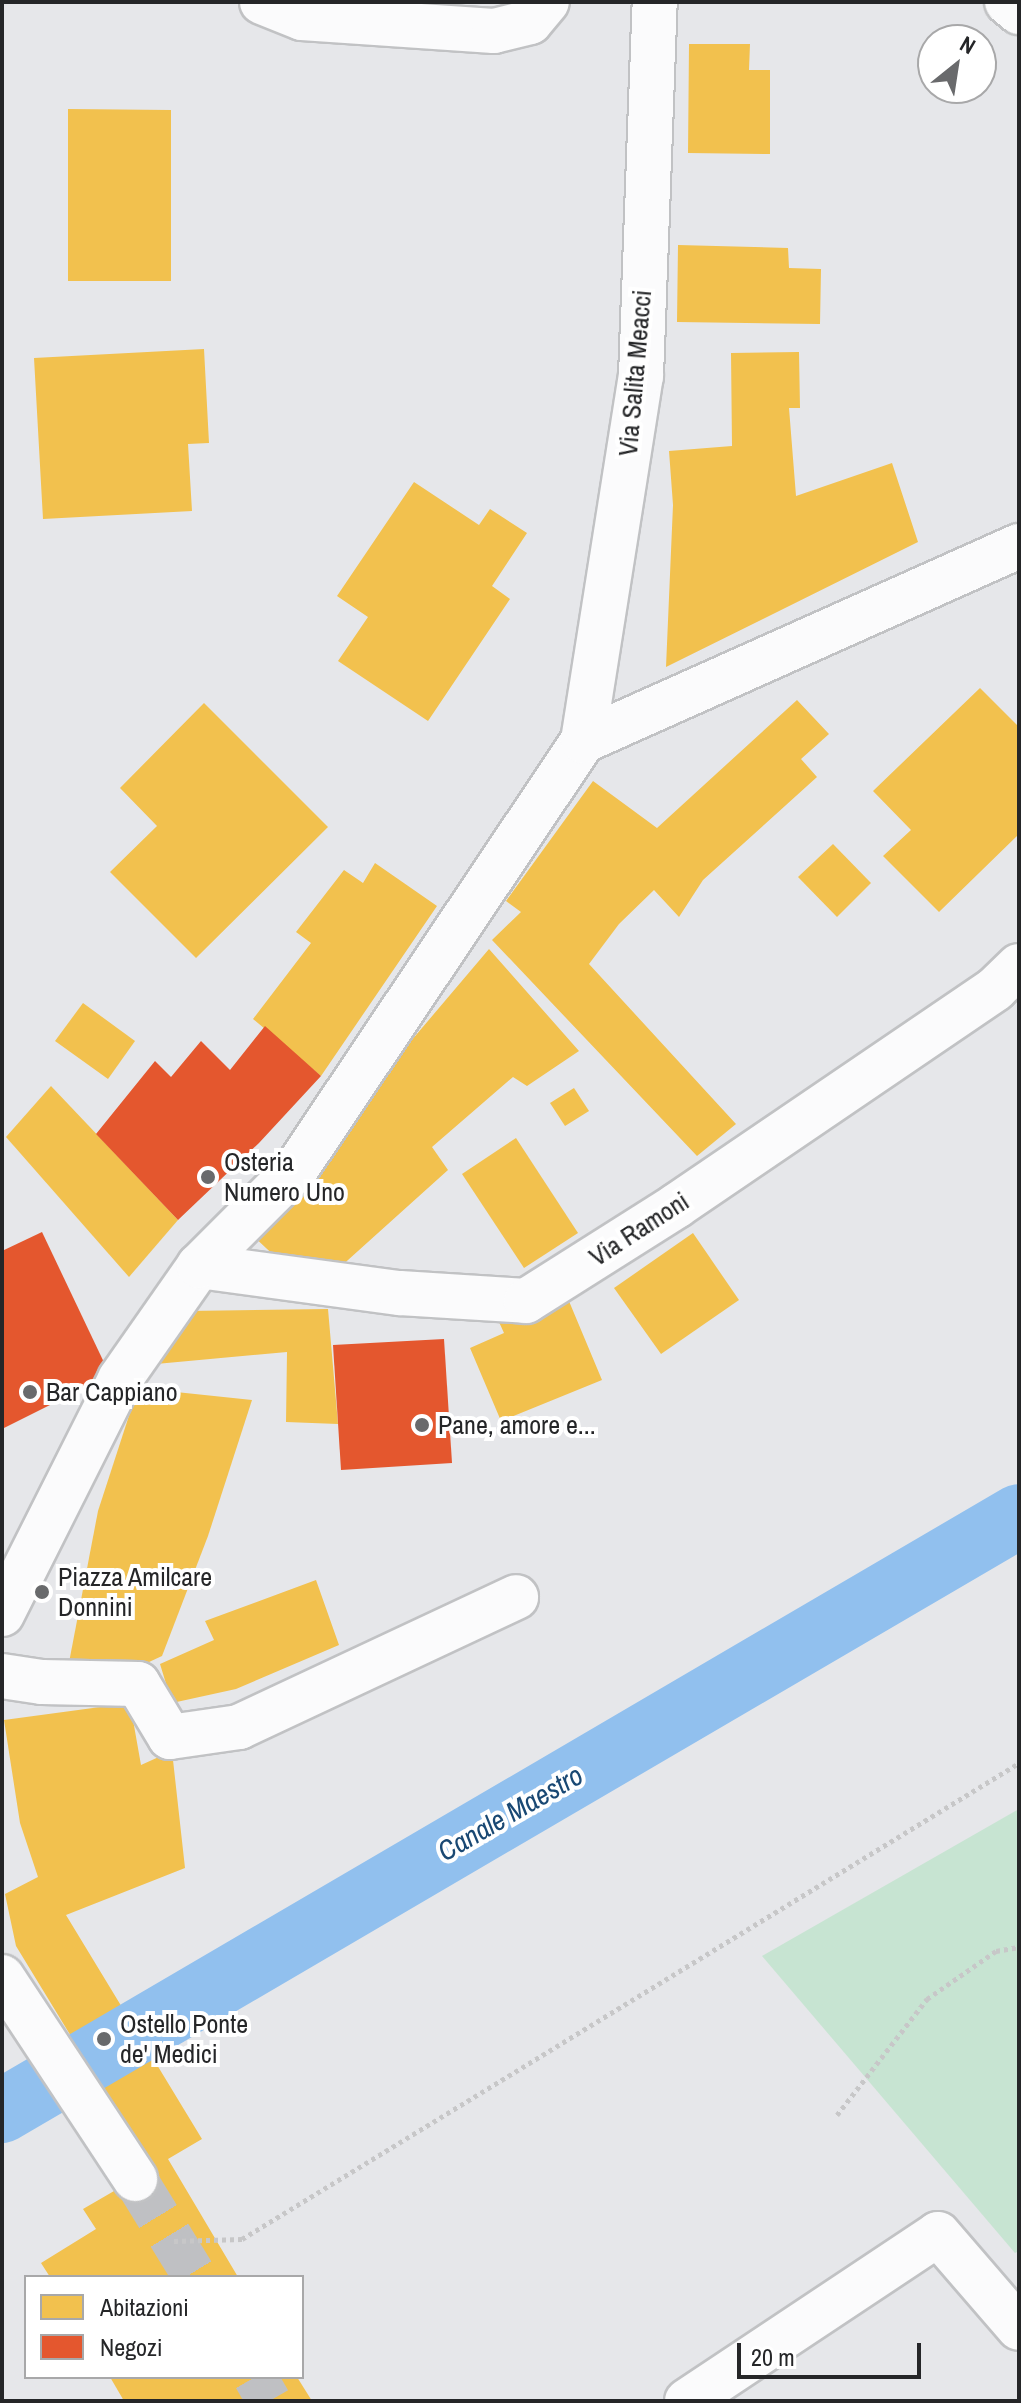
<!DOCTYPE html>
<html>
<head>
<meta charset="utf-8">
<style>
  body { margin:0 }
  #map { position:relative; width:1021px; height:2403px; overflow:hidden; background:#e6e7ea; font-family:"Archivo Narrow",sans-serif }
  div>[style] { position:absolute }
  .green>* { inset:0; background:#c7e4d2 }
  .homes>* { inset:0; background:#f2c14e }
  .shops>* { inset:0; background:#e4572e }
  .canal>* { height:64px; margin:-32px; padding:0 32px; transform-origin:32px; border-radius:32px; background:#91c0ee }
  .minor-tunnel>* { height:44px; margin-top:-22px; transform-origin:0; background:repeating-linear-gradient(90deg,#bfc0c3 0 44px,transparent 0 66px) }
  .path>* { height:5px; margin-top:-2.5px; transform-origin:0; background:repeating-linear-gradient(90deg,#c7c7c8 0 4px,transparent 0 8px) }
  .roads { filter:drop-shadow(2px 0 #c1c2c4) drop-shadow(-2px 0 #c1c2c4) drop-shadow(0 2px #c1c2c4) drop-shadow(0 -2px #c1c2c4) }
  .minor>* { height:44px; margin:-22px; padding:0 22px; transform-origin:22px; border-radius:22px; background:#fbfbfc }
  .dots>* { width:22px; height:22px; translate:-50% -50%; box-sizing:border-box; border:4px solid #fff; border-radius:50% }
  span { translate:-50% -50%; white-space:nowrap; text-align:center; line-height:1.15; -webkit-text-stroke:8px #fff; paint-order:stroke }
  .street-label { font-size:26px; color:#252628 }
  .poi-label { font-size:26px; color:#252628 }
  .left { translate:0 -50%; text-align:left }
  .water-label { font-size:28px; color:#194873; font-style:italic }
  .frame { position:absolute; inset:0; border:4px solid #252628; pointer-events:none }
  .legend { position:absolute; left:24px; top:2275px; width:280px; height:104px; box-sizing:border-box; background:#fff; border:2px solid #a8a8a9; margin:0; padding:10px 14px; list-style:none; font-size:24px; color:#252628 }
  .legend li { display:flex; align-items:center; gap:16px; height:40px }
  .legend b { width:40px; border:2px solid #a8a8a9 }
  .north { position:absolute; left:917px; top:24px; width:80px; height:80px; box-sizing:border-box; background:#fff; border:2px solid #a8a8a9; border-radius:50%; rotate:30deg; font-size:22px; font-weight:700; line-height:32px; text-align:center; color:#252628 }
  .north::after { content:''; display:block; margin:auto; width:28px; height:36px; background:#696a6c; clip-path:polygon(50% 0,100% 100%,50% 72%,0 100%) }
  .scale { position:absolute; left:737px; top:2343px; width:184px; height:36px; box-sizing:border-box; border:4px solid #252628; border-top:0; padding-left:10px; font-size:24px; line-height:28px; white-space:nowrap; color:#252628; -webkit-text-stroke:6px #fff; paint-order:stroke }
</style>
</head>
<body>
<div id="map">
  <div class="green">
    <div style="clip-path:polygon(1019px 1809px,1019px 2251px,1015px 2253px,762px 1956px)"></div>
  </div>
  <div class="homes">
    <div style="clip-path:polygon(689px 44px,750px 44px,749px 70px,770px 70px,770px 154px,688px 153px)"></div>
    <div style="clip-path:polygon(68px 109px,171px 110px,171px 281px,68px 281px)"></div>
    <div style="clip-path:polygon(678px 245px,788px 248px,789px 268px,821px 269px,820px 324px,677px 322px)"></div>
    <div style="clip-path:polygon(204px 349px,209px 443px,188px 444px,192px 511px,43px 519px,34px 358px)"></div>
    <div style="clip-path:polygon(799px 352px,800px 408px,789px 408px,796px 496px,892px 463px,918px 542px,666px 667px,673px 505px,669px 451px,732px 446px,731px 353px)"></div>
    <div style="clip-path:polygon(414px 482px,479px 525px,490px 509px,527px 533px,492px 586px,510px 599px,428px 721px,338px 661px,368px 617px,337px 596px)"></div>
    <div style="clip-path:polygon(980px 688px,1019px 727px,1019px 834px,939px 912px,883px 856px,911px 830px,873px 791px)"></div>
    <div style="clip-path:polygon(797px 700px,829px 734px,801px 759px,817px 777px,703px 880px,679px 917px,654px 890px,619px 924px,589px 964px,736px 1124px,697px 1156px,492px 940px,521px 912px,506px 901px,593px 781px,657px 828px)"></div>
    <div style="clip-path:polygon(204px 703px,328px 827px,196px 958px,110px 872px,157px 826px,120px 788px)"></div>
    <div style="clip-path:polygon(833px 844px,871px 883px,837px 917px,798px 877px)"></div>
    <div style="clip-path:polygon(375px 863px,437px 906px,321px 1076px,253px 1019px,311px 943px,296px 932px,344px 870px,363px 883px)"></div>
    <div style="clip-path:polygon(489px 949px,579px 1051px,527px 1086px,513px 1077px,432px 1147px,448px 1170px,338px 1269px,282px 1263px,249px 1232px)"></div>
    <div style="clip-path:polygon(83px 1003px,135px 1041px,108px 1079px,55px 1041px)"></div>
    <div style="clip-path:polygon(51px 1086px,178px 1220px,129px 1277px,6px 1137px)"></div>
    <div style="clip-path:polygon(574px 1088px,589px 1111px,565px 1126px,550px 1103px)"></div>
    <div style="clip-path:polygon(516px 1138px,578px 1233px,524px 1268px,462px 1174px)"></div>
    <div style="clip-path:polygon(693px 1233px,739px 1300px,661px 1354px,614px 1288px)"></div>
    <div style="clip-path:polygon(566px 1294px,602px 1380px,501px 1421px,470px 1348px,504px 1333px,499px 1322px)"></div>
    <div style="clip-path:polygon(328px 1309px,338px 1424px,286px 1422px,287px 1352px,156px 1364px,187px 1311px)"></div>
    <div style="clip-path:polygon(138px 1388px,252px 1400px,208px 1536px,162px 1656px,121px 1675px,67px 1673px,98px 1511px)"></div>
    <div style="clip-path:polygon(316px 1580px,339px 1645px,236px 1689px,172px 1703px,160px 1664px,214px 1640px,205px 1621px)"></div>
    <div style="clip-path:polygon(130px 1703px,141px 1765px,172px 1751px,185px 1868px,66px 1915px,202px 2139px,168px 2159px,238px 2277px,50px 2277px,41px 2263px,96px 2229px,83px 2209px,152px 2169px,16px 1946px,5px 1894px,38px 1877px,20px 1823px,4px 1720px)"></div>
    <div style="clip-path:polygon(110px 2377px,297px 2377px,312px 2401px,124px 2401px)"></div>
  </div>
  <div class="shops">
    <div style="clip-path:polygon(265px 1026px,321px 1076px,259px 1143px,178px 1220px,96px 1134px,155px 1061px,171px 1077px,201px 1041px,230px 1070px)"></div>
    <div style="clip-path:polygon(42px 1232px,110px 1375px,2px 1429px,2px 1251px)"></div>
    <div style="clip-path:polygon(444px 1339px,452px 1463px,341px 1470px,333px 1345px)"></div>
  </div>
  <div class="canal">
    <div style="left:2px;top:2111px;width:1178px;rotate:-30.33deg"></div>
  </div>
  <div class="minor-tunnel">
    <div style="left:135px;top:2179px;width:115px;rotate:58.5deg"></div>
    <div style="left:255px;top:2377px;width:28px;rotate:60deg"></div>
  </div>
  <div class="path">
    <div style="left:837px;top:2115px;width:147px;rotate:-52.2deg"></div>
    <div style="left:927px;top:1999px;width:84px;rotate:-34.8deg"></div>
    <div style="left:996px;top:1951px;width:23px;rotate:-10deg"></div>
    <div style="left:174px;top:2241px;width:68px;rotate:-1.7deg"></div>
    <div style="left:242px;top:2239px;width:911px;rotate:-31.49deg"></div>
  </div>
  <div class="roads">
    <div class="minor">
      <div style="left:262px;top:2px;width:43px;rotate:21.8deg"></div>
      <div style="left:302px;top:18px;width:192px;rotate:3.9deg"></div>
      <div style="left:494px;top:31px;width:37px;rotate:-14deg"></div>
      <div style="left:530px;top:22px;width:26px;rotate:-50deg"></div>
      <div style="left:1007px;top:2px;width:16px;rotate:40deg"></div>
      <div style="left:583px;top:741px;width:370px;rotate:-81deg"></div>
      <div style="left:641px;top:376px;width:374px;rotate:-87.9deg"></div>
      <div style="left:199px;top:1266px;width:203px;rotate:7.7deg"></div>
      <div style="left:400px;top:1293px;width:126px;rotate:3.6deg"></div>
      <div style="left:526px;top:1301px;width:178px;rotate:-32.3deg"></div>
      <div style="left:676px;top:1206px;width:386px;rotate:-34.2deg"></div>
      <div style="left:995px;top:989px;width:33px;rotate:-44deg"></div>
      <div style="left:2px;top:1614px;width:263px;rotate:-63.3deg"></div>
      <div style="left:120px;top:1379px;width:138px;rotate:-55deg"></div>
      <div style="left:199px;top:1266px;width:137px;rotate:-45deg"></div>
      <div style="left:296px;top:1169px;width:515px;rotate:-56.16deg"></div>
      <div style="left:583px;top:741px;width:478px;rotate:-24.1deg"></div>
      <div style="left:2px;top:1676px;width:40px;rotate:8.5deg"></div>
      <div style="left:42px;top:1682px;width:96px;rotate:1.2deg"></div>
      <div style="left:138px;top:1684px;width:62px;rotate:58.9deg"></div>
      <div style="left:170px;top:1737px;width:70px;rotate:-8.2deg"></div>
      <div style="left:239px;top:1727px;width:306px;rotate:-25.1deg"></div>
      <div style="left:2px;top:1977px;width:242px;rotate:56.6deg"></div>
      <div style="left:687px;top:2401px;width:301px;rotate:-33.6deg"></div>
      <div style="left:938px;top:2234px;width:124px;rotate:49.2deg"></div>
    </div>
  </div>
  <div class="dots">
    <div style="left:208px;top:1177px;background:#696a6c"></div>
    <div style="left:30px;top:1392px;background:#696a6c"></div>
    <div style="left:422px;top:1425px;background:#696a6c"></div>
    <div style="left:42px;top:1592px;background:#696a6c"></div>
    <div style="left:104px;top:2039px;background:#696a6c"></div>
  </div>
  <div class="street-label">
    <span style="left:635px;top:373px;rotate:-85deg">Via Salita Meacci</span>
    <span style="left:639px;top:1229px;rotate:-33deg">Via Ramoni</span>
  </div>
  <div class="poi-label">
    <span class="left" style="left:224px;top:1177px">Osteria<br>Numero Uno</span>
    <span class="left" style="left:46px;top:1392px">Bar Cappiano</span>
    <span class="left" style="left:438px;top:1425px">Pane, amore e...</span>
    <span class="left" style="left:58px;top:1592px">Piazza Amilcare<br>Donnini</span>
    <span class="left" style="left:120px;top:2039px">Ostello Ponte<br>de' Medici</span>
  </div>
  <div class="water-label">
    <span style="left:510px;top:1813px;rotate:-30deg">Canale Maestro</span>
  </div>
  <div class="frame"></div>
  <ul class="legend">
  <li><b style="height:22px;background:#f2c14e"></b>Abitazioni</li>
  <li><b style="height:22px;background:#e4572e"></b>Negozi</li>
  </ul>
  <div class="north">N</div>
  <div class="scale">20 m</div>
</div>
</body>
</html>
